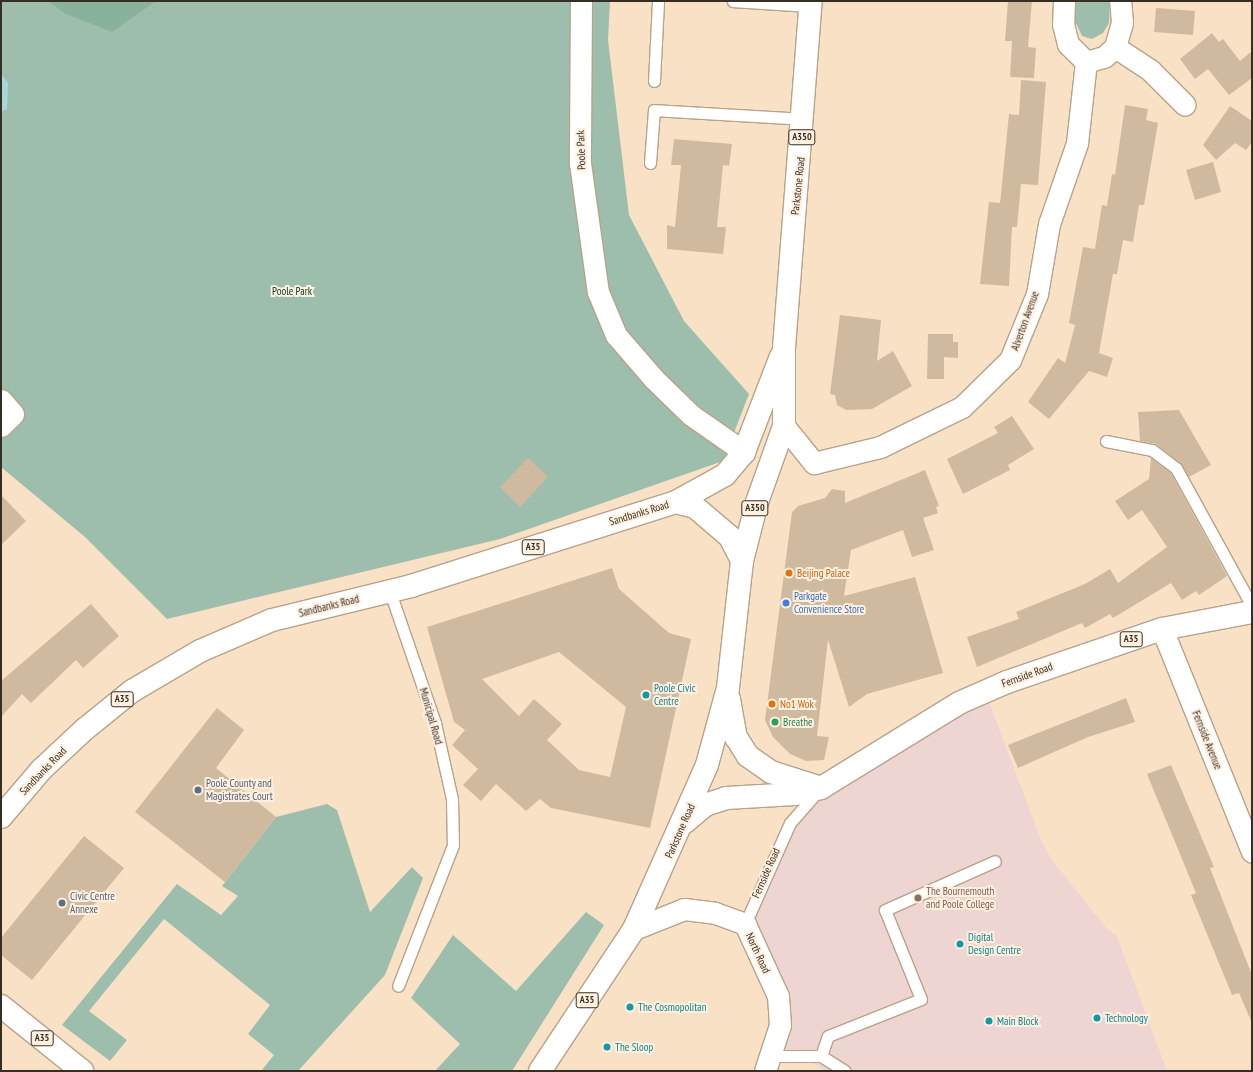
<!DOCTYPE html>
<html>
<head>
<meta charset="utf-8">
<style>
  body { margin:0 }
  #map { position:relative; width:1253px; height:1072px; overflow:hidden; background:#f9e1c6; font-family:"PT Sans Narrow",sans-serif }
  div>[style] { position:absolute }
  .education>* { inset:0; background:#efd5d1 }
  .green>* { inset:0; background:#9dbead }
  .forest>* { inset:0; background:#89b29d }
  .water>* { inset:0; background:#a5d9d9 }
  .building>* { inset:0; background:#d0ba9f }
  .roads { filter:drop-shadow(1px 0 #b8a288) drop-shadow(-1px 0 #b8a288) drop-shadow(0 1px #b8a288) drop-shadow(0 -1px #b8a288) }
  .lane>* { height:11px; margin:-5.5px; padding:0 5.5px; transform-origin:5.5px; border-radius:5.5px; background:#fff }
  .street>* { height:21px; margin:-10.5px; padding:0 10.5px; transform-origin:10.5px; border-radius:10.5px; background:#fff }
  .primary>* { height:22px; margin:-11px; padding:0 11px; transform-origin:11px; border-radius:11px; background:#fff }
  .highway>* { height:22px; margin:-11px; padding:0 11px; transform-origin:11px; border-radius:11px; background:#fff }
  .dots>* { width:11px; height:11px; translate:-50% -50%; box-sizing:border-box; border:2px solid #fff0e0; border-radius:50% }
  span { translate:-50% -50%; white-space:nowrap; text-align:center; line-height:1.15; -webkit-text-stroke:4px #fff0e0; paint-order:stroke }
  .shield-label span { padding:1px 3px; background:#fff0e0; border:1px solid; border-radius:3px; -webkit-text-stroke-width:0 }
  .shield-label { font-size:10px; color:#362e23; font-weight:700 }
  .street-label { font-size:11px; color:#362e23 }
  .park-label { font-size:11px; color:#003925 }
  .food-label { font-size:11px; color:#c56008 }
  .left { translate:0 -50%; text-align:left }
  .shop-label { font-size:11px; color:#366cbe }
  .culture-label { font-size:11px; color:#0d838f }
  .leisure-label { font-size:11px; color:#27864d }
  .service-label { font-size:11px; color:#4e5e75 }
  .education-label { font-size:11px; color:#785e54 }
  .frame { position:absolute; inset:0; border:2px solid #362e23; pointer-events:none }
</style>
</head>
<body>
<div id="map">
  <div class="education">
    <div style="clip-path:polygon(985px 691px,1041px 840px,1052px 860px,1107px 929px,1117px 936px,1167px 1071px,825px 1071px,800px 1055px,772px 1056px,780px 1025px,745px 924px,790px 823px,821px 788px)"></div>
  </div>
  <div class="green">
    <div style="clip-path:polygon(1px 1px,610px 1px,608px 40px,629px 215px,684px 321px,749px 394px,723px 461px,500px 539px,167px 619px,85px 537px,1px 467px)"></div>
    <div style="clip-path:polygon(1075px 1px,1110px 1px,1109px 23px,1103px 33px,1092px 39px,1082px 36px,1075px 21px)"></div>
    <div style="clip-path:polygon(327px 804px,337px 810px,370px 912px,412px 867px,423px 878px,385px 975px,298px 1071px,261px 1071px,274px 1055px,248px 1034px,270px 1005px,164px 919px,89px 1011px,127px 1040px,110px 1061px,62px 1025px,177px 884px,221px 915px,238px 896px,222px 886px,276px 817px)"></div>
    <div style="clip-path:polygon(586px 912px,604px 925px,512px 1071px,435px 1071px,460px 1044px,411px 998px,453px 935px,516px 991px)"></div>
  </div>
  <div class="forest">
    <div style="clip-path:polygon(49px 1px,156px 1px,112px 32px,64px 13px)"></div>
  </div>
  <div class="water">
    <div style="clip-path:polygon(1px 73px,8px 83px,7px 109px,1px 112px)"></div>
  </div>
  <div class="building">
    <div style="clip-path:polygon(1008px 1px,1032px 1px,1028px 47px,1036px 48px,1034px 78px,1010px 77px,1012px 41px,1005px 41px)"></div>
    <div style="clip-path:polygon(1156px 8px,1195px 11px,1193px 35px,1154px 32px)"></div>
    <div style="clip-path:polygon(1212px 33px,1219px 42px,1223px 39px,1240px 61px,1252px 51px,1252px 78px,1229px 95px,1208px 69px,1195px 79px,1180px 59px)"></div>
    <div style="clip-path:polygon(1021px 80px,1046px 82px,1038px 185px,1021px 184px,1017px 227px,1012px 227px,1009px 286px,980px 284px,989px 202px,1000px 203px,1009px 114px,1019px 115px)"></div>
    <div style="clip-path:polygon(1125px 105px,1148px 109px,1146px 120px,1158px 123px,1144px 205px,1139px 205px,1133px 242px,1123px 240px,1117px 274px,1113px 274px,1099px 353px,1113px 358px,1107px 377px,1089px 371px,1049px 419px,1028px 402px,1058px 358px,1065px 363px,1075px 325px,1069px 323px,1083px 247px,1095px 249px,1102px 205px,1107px 206px,1112px 174px,1115px 175px)"></div>
    <div style="clip-path:polygon(1230px 106px,1252px 121px,1252px 142px,1246px 150px,1235px 143px,1216px 160px,1203px 145px)"></div>
    <div style="clip-path:polygon(674px 139px,732px 144px,729px 166px,723px 165px,717px 227px,726px 227px,723px 254px,667px 249px,667px 225px,675px 227px,681px 165px,671px 165px)"></div>
    <div style="clip-path:polygon(1213px 162px,1221px 192px,1195px 200px,1186px 170px)"></div>
    <div style="clip-path:polygon(840px 315px,881px 320px,877px 361px,893px 351px,912px 386px,872px 409px,846px 410px,837px 405px,835px 395px,830px 394px)"></div>
    <div style="clip-path:polygon(928px 334px,953px 334px,953px 342px,958px 342px,958px 358px,944px 357px,944px 379px,927px 379px)"></div>
    <div style="clip-path:polygon(1179px 410px,1211px 465px,1189px 477px,1180px 463px,1156px 444px,1140px 441px,1138px 412px)"></div>
    <div style="clip-path:polygon(1012px 416px,1034px 449px,1008px 465px,1010px 470px,963px 494px,947px 459px,998px 433px,994px 427px)"></div>
    <div style="clip-path:polygon(528px 458px,548px 477px,520px 507px,500px 487px)"></div>
    <div style="clip-path:polygon(1151px 458px,1171px 473px,1227px 576px,1199px 595px,1196px 591px,1182px 600px,1171px 583px,1113px 618px,1110px 614px,1085px 628px,1082px 623px,977px 667px,967px 637px,1019px 619px,1016px 612px,1085px 584px,1110px 569px,1118px 583px,1167px 547px,1142px 510px,1128px 520px,1115px 501px,1149px 479px)"></div>
    <div style="clip-path:polygon(925px 470px,939px 506px,936px 507px,938px 513px,923px 518px,934px 550px,912px 557px,903px 530px,851px 550px,844px 596px,915px 577px,943px 673px,867px 694px,849px 707px,828px 640px,817px 736px,829px 737px,824px 760px,806px 761px,790px 754px,773px 737px,765px 720px,792px 512px,798px 506px,825px 498px,832px 489px,845px 491px,845px 503px)"></div>
    <div style="clip-path:polygon(1px 495px,26px 521px,1px 545px)"></div>
    <div style="clip-path:polygon(evenodd,612px 568px,619px 589px,669px 633px,691px 639px,650px 828px,551px 808px,540px 799px,526px 811px,496px 784px,481px 801px,463px 785px,478px 769px,452px 745px,465px 730px,454px 722px,427px 627px,612px 568px,559px 652px,626px 707px,610px 777px,579px 770px,547px 740px,562px 724px,534px 699px,519px 716px,482px 679px,559px 652px)"></div>
    <div style="clip-path:polygon(91px 604px,119px 636px,83px 668px,76px 660px,31px 703px,22px 694px,1px 717px,1px 681px)"></div>
    <div style="clip-path:polygon(1126px 698px,1135px 722px,1088px 737px,1018px 768px,1008px 745px)"></div>
    <div style="clip-path:polygon(217px 708px,244px 730px,216px 768px,276px 817px,225px 882px,135px 812px)"></div>
    <div style="clip-path:polygon(1171px 765px,1214px 867px,1210px 868px,1252px 975px,1252px 1023px,1239px 993px,1232px 995px,1191px 895px,1196px 893px,1147px 774px)"></div>
    <div style="clip-path:polygon(84px 836px,124px 868px,32px 980px,1px 955px,1px 938px)"></div>
  </div>
  <div class="roads">
    <div class="lane">
      <div style="left:733px;top:1px;width:78px;rotate:3.7deg"></div>
      <div style="left:654px;top:81px;width:80px;rotate:-87.1deg"></div>
      <div style="left:650px;top:163px;width:53px;rotate:-85.7deg"></div>
      <div style="left:654px;top:110px;width:150px;rotate:3.4deg"></div>
      <div style="left:1106px;top:441px;width:47px;rotate:11.1deg"></div>
      <div style="left:1152px;top:450px;width:30px;rotate:37deg"></div>
      <div style="left:1176px;top:468px;width:158px;rotate:61.2deg"></div>
      <div style="left:390px;top:592px;width:139px;rotate:71deg"></div>
      <div style="left:435px;top:723px;width:78px;rotate:77.4deg"></div>
      <div style="left:452px;top:799px;width:46px;rotate:88.8deg"></div>
      <div style="left:453px;top:845px;width:151px;rotate:111.3deg"></div>
      <div style="left:745px;top:924px;width:111px;rotate:-66deg"></div>
      <div style="left:790px;top:823px;width:43px;rotate:-48.8deg"></div>
      <div style="left:772px;top:1056px;width:49px"></div>
      <div style="left:821px;top:1056px;width:28px;rotate:32deg"></div>
      <div style="left:821px;top:1056px;width:21px;rotate:-71deg"></div>
      <div style="left:828px;top:1036px;width:100px;rotate:-21.7deg"></div>
      <div style="left:921px;top:999px;width:96px;rotate:-112deg"></div>
      <div style="left:885px;top:910px;width:120px;rotate:-24deg"></div>
    </div>
    <div class="street">
      <div style="left:581px;top:1px;width:162px;rotate:90.4deg"></div>
      <div style="left:580px;top:163px;width:130px;rotate:82.1deg"></div>
      <div style="left:598px;top:292px;width:47px;rotate:67.3deg"></div>
      <div style="left:616px;top:335px;width:58px;rotate:49.2deg"></div>
      <div style="left:654px;top:379px;width:52px;rotate:44.2deg"></div>
      <div style="left:691px;top:415px;width:65px;rotate:34.9deg"></div>
      <div style="left:1064px;top:1px;width:23px;rotate:92deg"></div>
      <div style="left:1063px;top:24px;width:21px;rotate:76deg"></div>
      <div style="left:1068px;top:44px;width:25px;rotate:45deg"></div>
      <div style="left:1086px;top:62px;width:19px;rotate:-16deg"></div>
      <div style="left:1104px;top:57px;width:15px;rotate:-42deg"></div>
      <div style="left:1115px;top:47px;width:26px;rotate:-74deg"></div>
      <div style="left:1122px;top:22px;width:21px;rotate:-95deg"></div>
      <div style="left:1115px;top:47px;width:42px;rotate:33.3deg"></div>
      <div style="left:1150px;top:70px;width:49px;rotate:45deg"></div>
      <div style="left:1px;top:400px;width:18px;rotate:49deg"></div>
      <div style="left:13px;top:414px;width:17px;rotate:135deg"></div>
      <div style="left:784px;top:426px;width:48px;rotate:51deg"></div>
      <div style="left:814px;top:463px;width:68px;rotate:-13.6deg"></div>
      <div style="left:880px;top:447px;width:91px;rotate:-26deg"></div>
      <div style="left:962px;top:407px;width:67px;rotate:-44.4deg"></div>
      <div style="left:1010px;top:360px;width:71px;rotate:-67.8deg"></div>
      <div style="left:1037px;top:294px;width:71px;rotate:-80.3deg"></div>
      <div style="left:1049px;top:224px;width:86px;rotate:-70.9deg"></div>
      <div style="left:1077px;top:143px;width:81px;rotate:-83.7deg"></div>
      <div style="left:1162px;top:629px;width:240px;rotate:68deg"></div>
      <div style="left:634px;top:929px;width:54px;rotate:-21.8deg"></div>
      <div style="left:684px;top:909px;width:31px;rotate:7deg"></div>
      <div style="left:715px;top:913px;width:32px;rotate:20deg"></div>
      <div style="left:745px;top:924px;width:79px;rotate:65.4deg"></div>
      <div style="left:778px;top:996px;width:29px;rotate:86deg"></div>
      <div style="left:780px;top:1025px;width:48px;rotate:108.1deg"></div>
    </div>
    <div class="primary">
      <div style="left:676px;top:502px;width:56px;rotate:-28.9deg"></div>
      <div style="left:725px;top:475px;width:30px;rotate:-50deg"></div>
      <div style="left:744px;top:452px;width:103px;rotate:-68.9deg"></div>
      <div style="left:742px;top:561px;width:61px;rotate:-75.7deg"></div>
      <div style="left:757px;top:502px;width:81px;rotate:-70.4deg"></div>
      <div style="left:784px;top:426px;width:78px;rotate:-90deg"></div>
      <div style="left:784px;top:348px;width:348px;rotate:-85.6deg"></div>
    </div>
    <div class="highway">
      <div style="left:729px;top:699px;width:39px;rotate:80deg"></div>
      <div style="left:736px;top:737px;width:22px;rotate:58deg"></div>
      <div style="left:748px;top:756px;width:28px;rotate:35deg"></div>
      <div style="left:771px;top:772px;width:52px;rotate:17.7deg"></div>
      <div style="left:1px;top:817px;width:62px;rotate:-49.6deg"></div>
      <div style="left:41px;top:770px;width:60px;rotate:-43deg"></div>
      <div style="left:85px;top:729px;width:60px;rotate:-39deg"></div>
      <div style="left:132px;top:691px;width:79px;rotate:-30.5deg"></div>
      <div style="left:200px;top:651px;width:78px;rotate:-23.3deg"></div>
      <div style="left:272px;top:620px;width:143px;rotate:-13.7deg"></div>
      <div style="left:411px;top:586px;width:278px;rotate:-17.6deg"></div>
      <div style="left:676px;top:502px;width:20px;rotate:15deg"></div>
      <div style="left:695px;top:507px;width:46px;rotate:40.6deg"></div>
      <div style="left:730px;top:537px;width:27px;rotate:63deg"></div>
      <div style="left:742px;top:561px;width:128px;rotate:96.3deg"></div>
      <div style="left:728px;top:688px;width:80px;rotate:105.3deg"></div>
      <div style="left:707px;top:765px;width:180px;rotate:114deg"></div>
      <div style="left:634px;top:929px;width:170px;rotate:123.5deg"></div>
      <div style="left:685px;top:822px;width:26px;rotate:-40deg"></div>
      <div style="left:705px;top:805px;width:22px;rotate:-18deg"></div>
      <div style="left:726px;top:798px;width:69px;rotate:-3.3deg"></div>
      <div style="left:795px;top:794px;width:27px;rotate:-13deg"></div>
      <div style="left:821px;top:788px;width:162px;rotate:-31.6deg"></div>
      <div style="left:959px;top:703px;width:52px;rotate:-23.6deg"></div>
      <div style="left:1007px;top:682px;width:164px;rotate:-18.9deg"></div>
      <div style="left:1162px;top:629px;width:92px;rotate:-10.7deg"></div>
      <div style="left:1px;top:1006px;width:104px;rotate:38.7deg"></div>
    </div>
  </div>
  <div class="dots">
    <div style="left:789px;top:573px;background:#e8710a"></div>
    <div style="left:786px;top:603px;background:#3f7fe0"></div>
    <div style="left:646px;top:695px;background:#0f9aa8"></div>
    <div style="left:772px;top:704px;background:#e8710a"></div>
    <div style="left:775px;top:722px;background:#2e9e5b"></div>
    <div style="left:198px;top:790px;background:#5c6f8a"></div>
    <div style="left:918px;top:898px;background:#8d6e63"></div>
    <div style="left:62px;top:903px;background:#5c6f8a"></div>
    <div style="left:960px;top:944px;background:#0f9aa8"></div>
    <div style="left:630px;top:1007px;background:#0f9aa8"></div>
    <div style="left:1097px;top:1018px;background:#0f9aa8"></div>
    <div style="left:989px;top:1021px;background:#0f9aa8"></div>
    <div style="left:607px;top:1047px;background:#0f9aa8"></div>
  </div>
  <div class="shield-label">
    <span style="left:802px;top:137px">A350</span>
    <span style="left:755px;top:508px">A350</span>
    <span style="left:533px;top:547px">A35</span>
    <span style="left:1131px;top:639px">A35</span>
    <span style="left:122px;top:699px">A35</span>
    <span style="left:587px;top:1000px">A35</span>
    <span style="left:42px;top:1038px">A35</span>
  </div>
  <div class="street-label">
    <span style="left:581px;top:150px;rotate:-92deg">Poole Park</span>
    <span style="left:798px;top:186px;rotate:-84deg">Parkstone Road</span>
    <span style="left:1025px;top:321px;rotate:-70deg">Alverton Avenue</span>
    <span style="left:639px;top:513px;rotate:-17deg">Sandbanks Road</span>
    <span style="left:329px;top:606px;rotate:-14deg">Sandbanks Road</span>
    <span style="left:1027px;top:675px;rotate:-20deg">Fernside Road</span>
    <span style="left:431px;top:716px;rotate:74deg">Municipal Road</span>
    <span style="left:1207px;top:740px;rotate:68deg">Fernside Avenue</span>
    <span style="left:43px;top:771px;rotate:-46deg">Sandbanks Road</span>
    <span style="left:680px;top:831px;rotate:-66deg">Parkstone Road</span>
    <span style="left:766px;top:873px;rotate:-66deg">Fernside Road</span>
    <span style="left:758px;top:953px;rotate:65deg">North Road</span>
  </div>
  <div class="park-label">
    <span style="left:292px;top:291px">Poole Park</span>
  </div>
  <div class="food-label">
    <span class="left" style="left:797px;top:573px">Beijing Palace</span>
    <span class="left" style="left:780px;top:704px">No1 Wok</span>
  </div>
  <div class="shop-label">
    <span class="left" style="left:794px;top:603px">Parkgate<br>Convenience Store</span>
  </div>
  <div class="culture-label">
    <span class="left" style="left:654px;top:695px">Poole Civic<br>Centre</span>
    <span class="left" style="left:968px;top:944px">Digital<br>Design Centre</span>
    <span class="left" style="left:638px;top:1007px">The Cosmopolitan</span>
    <span class="left" style="left:1105px;top:1018px">Technology</span>
    <span class="left" style="left:997px;top:1021px">Main Block</span>
    <span class="left" style="left:615px;top:1047px">The Sloop</span>
  </div>
  <div class="leisure-label">
    <span class="left" style="left:783px;top:722px">Breathe</span>
  </div>
  <div class="service-label">
    <span class="left" style="left:206px;top:790px">Poole County and<br>Magistrates Court</span>
    <span class="left" style="left:70px;top:903px">Civic Centre<br>Annexe</span>
  </div>
  <div class="education-label">
    <span class="left" style="left:926px;top:898px">The Bournemouth<br>and Poole College</span>
  </div>
  <div class="frame"></div>
</div>
</body>
</html>
